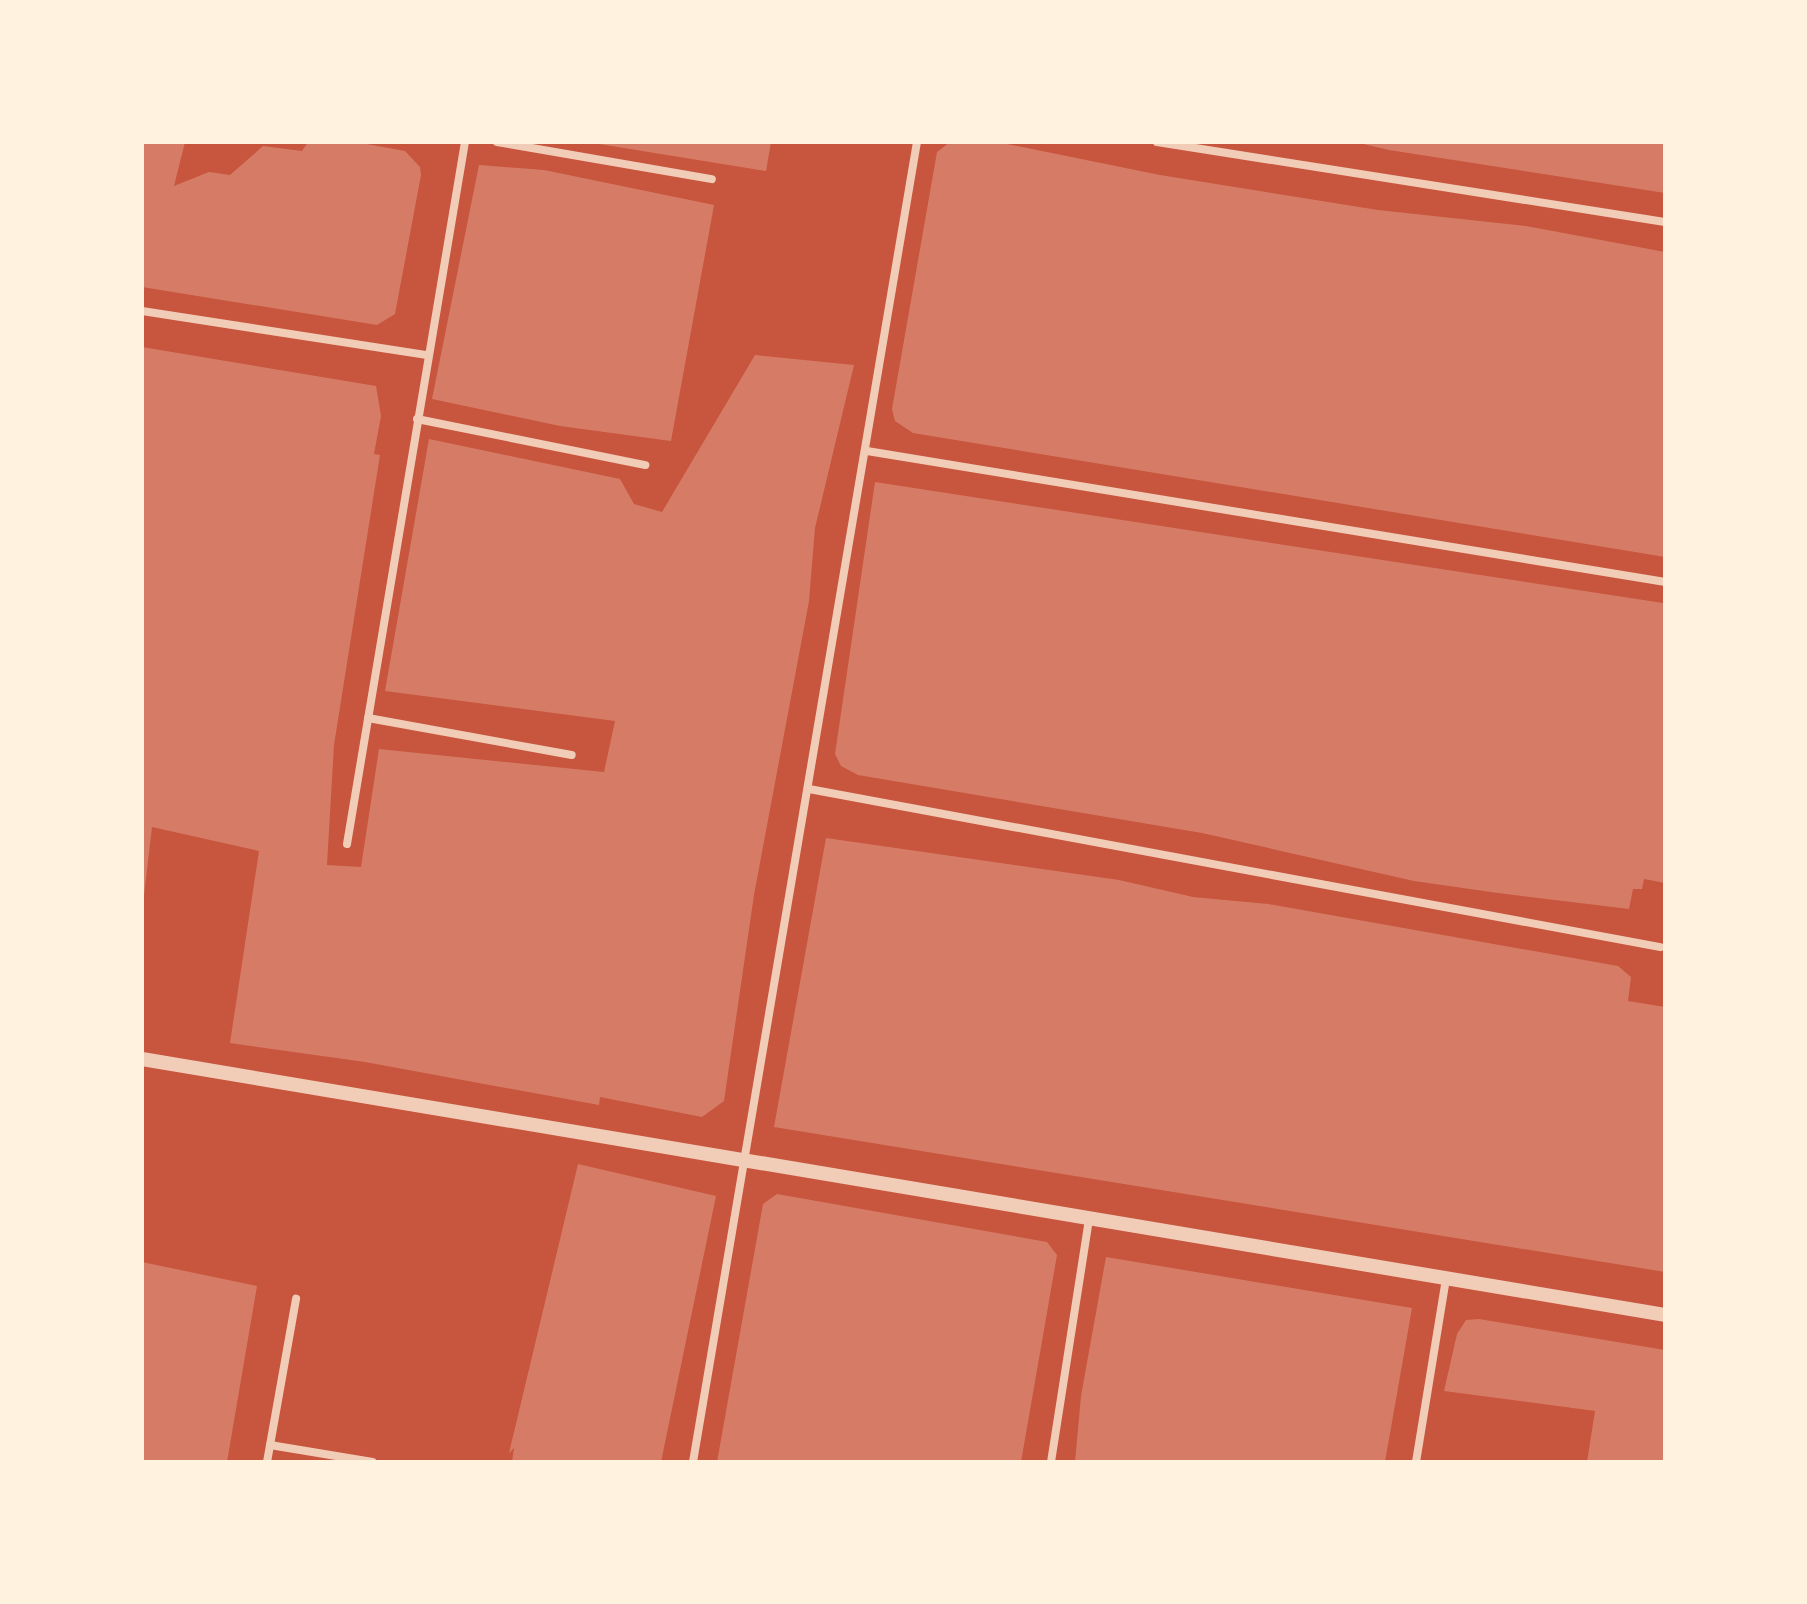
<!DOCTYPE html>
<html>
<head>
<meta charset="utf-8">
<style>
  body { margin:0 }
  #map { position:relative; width:1807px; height:1604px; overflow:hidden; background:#c8553d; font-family:"Sofia Sans Condensed",sans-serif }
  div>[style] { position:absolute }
  .building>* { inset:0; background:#d67c66 }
  .minor>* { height:8px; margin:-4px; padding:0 4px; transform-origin:4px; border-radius:4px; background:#f1ccb7 }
  .tertiary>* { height:14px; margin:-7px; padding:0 7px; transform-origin:7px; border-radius:7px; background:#f1ccb7 }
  span { translate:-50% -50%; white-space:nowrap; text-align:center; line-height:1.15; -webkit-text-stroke:6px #fff3e0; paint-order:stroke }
  .frame { position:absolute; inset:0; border:144px solid #fff3e0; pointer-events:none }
</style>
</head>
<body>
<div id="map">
  <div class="building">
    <div style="clip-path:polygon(142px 142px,185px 142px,174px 186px,209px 172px,230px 175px,263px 146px,302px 151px,308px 142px,356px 142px,405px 151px,420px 167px,421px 175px,395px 314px,377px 325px,142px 287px)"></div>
    <div style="clip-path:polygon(587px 142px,771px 142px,766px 171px)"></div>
    <div style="clip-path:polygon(950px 142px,997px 142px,1160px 175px,1378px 210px,1526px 226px,1665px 252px,1665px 557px,913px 433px,895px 421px,892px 409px,937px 152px)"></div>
    <div style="clip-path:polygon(1355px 142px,1665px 142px,1665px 193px,1389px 150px)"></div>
    <div style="clip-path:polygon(479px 165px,544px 170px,714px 205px,671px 441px,560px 426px,432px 399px)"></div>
    <div style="clip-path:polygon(142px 347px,376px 386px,381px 416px,374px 454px,380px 455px,334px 745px,327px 865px,361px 867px,379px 749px,604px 772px,615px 721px,385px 691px,429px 439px,620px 479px,634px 504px,662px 512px,755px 355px,854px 365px,815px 528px,809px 601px,754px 895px,724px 1101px,702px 1117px,600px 1097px,599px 1105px,365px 1062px,230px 1043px,259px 851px,152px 827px,142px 913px)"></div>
    <div style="clip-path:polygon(875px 482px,1663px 603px,1665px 883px,1644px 879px,1642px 889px,1633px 889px,1629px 909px,1498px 893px,1414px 881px,1202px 833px,858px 775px,841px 766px,835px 754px)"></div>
    <div style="clip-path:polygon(826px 838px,1119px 880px,1193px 897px,1268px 904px,1618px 966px,1631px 977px,1628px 1001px,1665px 1007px,1665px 1272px,774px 1127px)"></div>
    <div style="clip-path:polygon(578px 1164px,716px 1196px,661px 1462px,512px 1462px,514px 1448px,509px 1453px)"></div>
    <div style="clip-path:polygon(777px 1194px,1047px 1242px,1057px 1255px,1021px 1462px,717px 1462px,763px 1204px)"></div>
    <div style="clip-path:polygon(1106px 1257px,1412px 1308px,1385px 1462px,1075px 1462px,1081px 1396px)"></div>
    <div style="clip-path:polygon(142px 1262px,257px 1286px,227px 1462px,142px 1462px)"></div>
    <div style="clip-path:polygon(1479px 1319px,1665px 1350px,1665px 1462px,1587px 1462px,1595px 1411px,1444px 1391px,1457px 1334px,1466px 1320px)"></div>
  </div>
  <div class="minor">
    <div style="left:497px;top:142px;width:218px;rotate:9.8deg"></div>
    <div style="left:1157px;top:142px;width:514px;rotate:8.95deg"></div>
    <div style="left:142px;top:311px;width:287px;rotate:8.8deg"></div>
    <div style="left:417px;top:419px;width:233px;rotate:11.4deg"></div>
    <div style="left:867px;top:451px;width:809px;rotate:9.32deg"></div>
    <div style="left:368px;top:718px;width:207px;rotate:10.3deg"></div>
    <div style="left:809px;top:789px;width:866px;rotate:10.52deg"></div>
    <div style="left:347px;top:844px;width:712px;rotate:-80.46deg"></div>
    <div style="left:270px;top:1445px;width:104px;rotate:9.4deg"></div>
    <div style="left:267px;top:1462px;width:166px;rotate:-79.9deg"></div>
    <div style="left:693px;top:1462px;width:1339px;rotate:-80.37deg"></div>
    <div style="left:1051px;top:1462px;width:247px;rotate:-81.1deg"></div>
    <div style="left:1416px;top:1462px;width:186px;rotate:-80.7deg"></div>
  </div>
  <div class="tertiary">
    <div style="left:142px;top:1059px;width:1544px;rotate:9.54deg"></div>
  </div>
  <div class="frame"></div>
</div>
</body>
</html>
